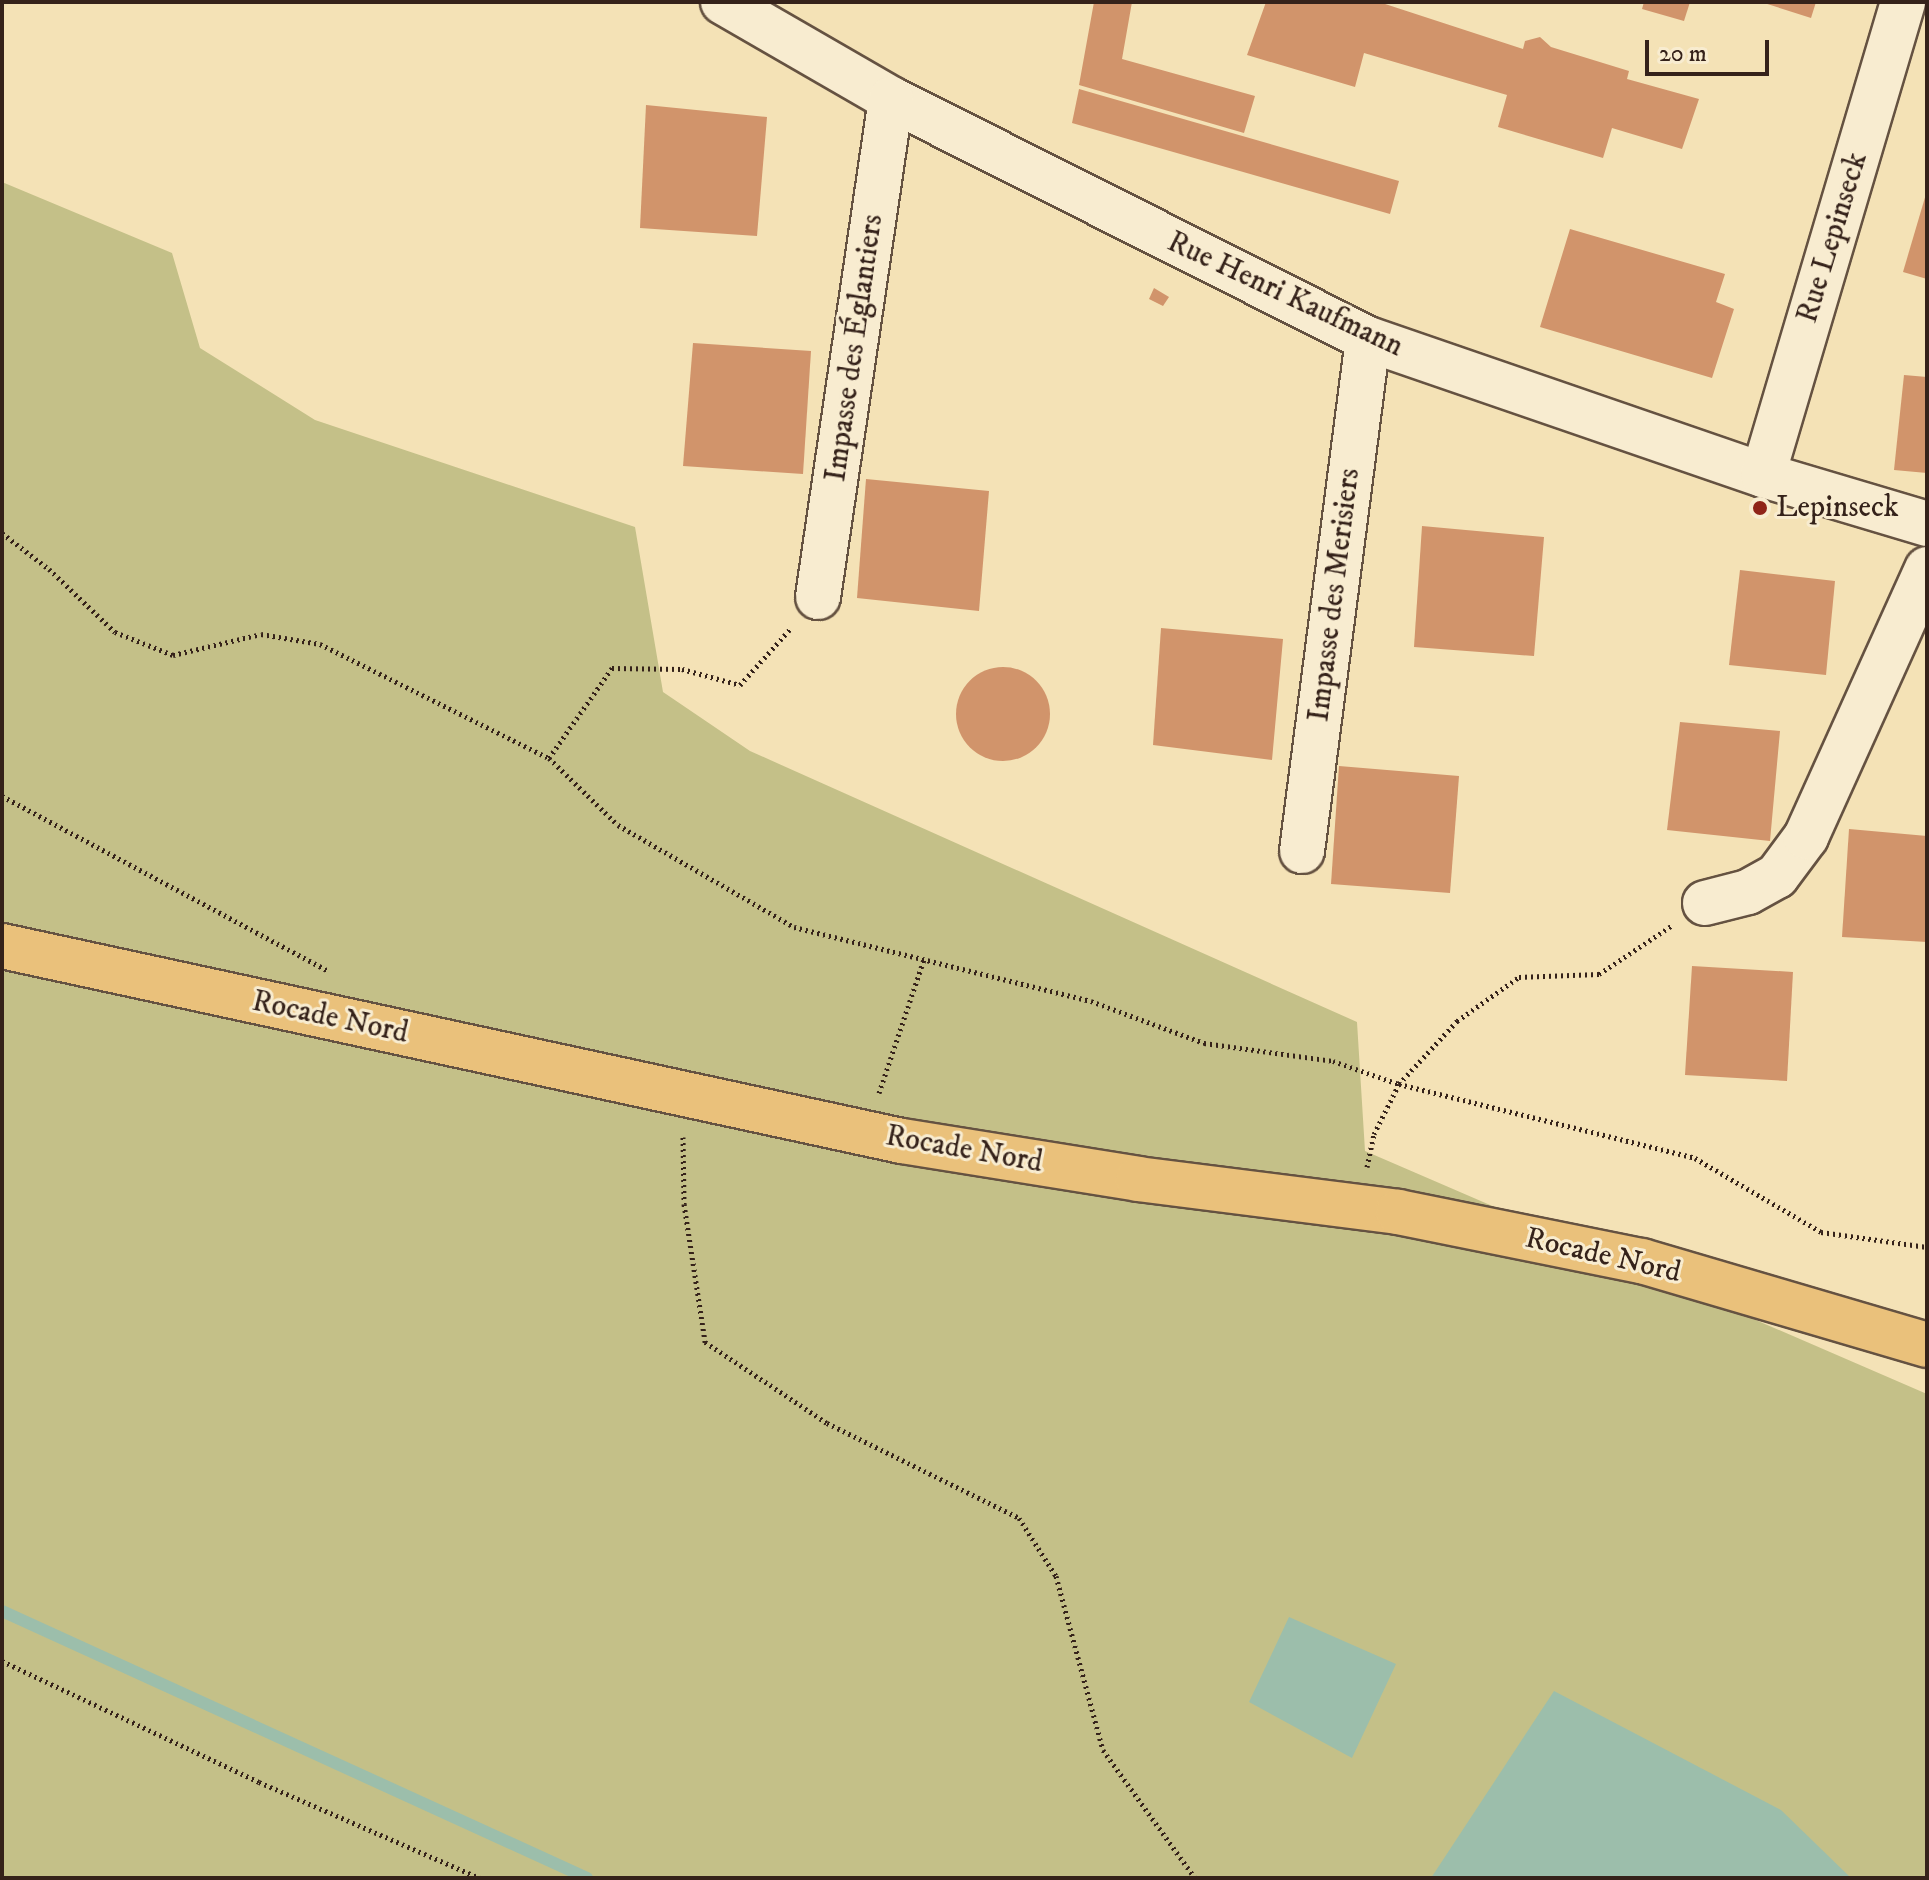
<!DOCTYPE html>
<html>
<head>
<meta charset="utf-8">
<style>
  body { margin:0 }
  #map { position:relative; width:1929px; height:1880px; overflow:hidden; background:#f4e2b6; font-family:"IM FELL DW Pica",serif }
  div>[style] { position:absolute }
  .green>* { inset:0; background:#c4c088 }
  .water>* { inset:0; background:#9cbeab }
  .stream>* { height:12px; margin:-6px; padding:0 6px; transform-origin:6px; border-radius:6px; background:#9cbeab }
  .building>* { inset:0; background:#d1946b }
  .round { border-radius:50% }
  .path>* { height:5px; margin-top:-2.5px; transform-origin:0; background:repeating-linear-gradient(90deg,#35221a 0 2px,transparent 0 6px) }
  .roads { filter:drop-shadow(2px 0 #655241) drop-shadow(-2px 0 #655241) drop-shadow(0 2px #655241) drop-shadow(0 -2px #655241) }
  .minor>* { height:44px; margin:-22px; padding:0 22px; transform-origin:22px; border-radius:22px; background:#f8ecd0 }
  .major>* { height:44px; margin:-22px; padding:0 22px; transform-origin:22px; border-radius:22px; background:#eac17b }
  .dots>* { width:22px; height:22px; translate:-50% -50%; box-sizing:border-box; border:4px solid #f8ecd0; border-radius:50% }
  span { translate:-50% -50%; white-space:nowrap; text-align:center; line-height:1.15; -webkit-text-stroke:6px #f8ecd0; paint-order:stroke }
  .street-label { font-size:30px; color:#35221a }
  .poi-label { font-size:30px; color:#35221a }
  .left { translate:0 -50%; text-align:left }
  .frame { position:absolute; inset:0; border:4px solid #35221a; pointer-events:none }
  .scale { position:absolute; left:1645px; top:40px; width:124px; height:36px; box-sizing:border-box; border:4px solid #35221a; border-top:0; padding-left:10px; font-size:24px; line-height:28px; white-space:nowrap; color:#35221a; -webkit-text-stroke:6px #f8ecd0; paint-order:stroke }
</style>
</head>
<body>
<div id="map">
  <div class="green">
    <div style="clip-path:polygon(2px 182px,172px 253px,200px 348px,315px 420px,635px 527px,663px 692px,750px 751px,1357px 1022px,1365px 1151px,1927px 1394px,1927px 1878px,2px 1878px)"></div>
  </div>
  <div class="water">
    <div style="clip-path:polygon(1289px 1617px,1396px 1664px,1352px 1758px,1249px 1702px)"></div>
    <div style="clip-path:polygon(1554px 1691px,1781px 1810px,1851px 1878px,1431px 1878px)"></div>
  </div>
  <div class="stream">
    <div style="left:2px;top:1611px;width:643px;rotate:24.53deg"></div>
  </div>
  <div class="building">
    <div style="clip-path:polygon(1094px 2px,1132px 2px,1122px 59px,1255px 96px,1244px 133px,1079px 85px)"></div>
    <div style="clip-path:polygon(1266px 2px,1379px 2px,1523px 49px,1525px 41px,1540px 37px,1551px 47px,1629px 71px,1627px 79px,1699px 99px,1682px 149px,1612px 128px,1603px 158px,1498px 127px,1507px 95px,1364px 53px,1355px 87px,1247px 55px)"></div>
    <div style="clip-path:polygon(1644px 2px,1690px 2px,1684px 21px,1642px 9px)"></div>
    <div style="clip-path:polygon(1761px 2px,1816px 2px,1811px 18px)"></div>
    <div style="clip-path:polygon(1079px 89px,1399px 181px,1390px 214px,1072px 123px)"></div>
    <div style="clip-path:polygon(646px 105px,767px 117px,757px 236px,640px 228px)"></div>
    <div style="clip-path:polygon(1926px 194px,1927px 194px,1927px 279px,1903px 272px)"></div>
    <div style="clip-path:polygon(1570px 229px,1725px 274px,1716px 302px,1734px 309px,1712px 378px,1540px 327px)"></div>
    <div style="clip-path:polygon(1154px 288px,1169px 297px,1163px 306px,1149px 299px)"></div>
    <div style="clip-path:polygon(693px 343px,811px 351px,803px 474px,683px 466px)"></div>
    <div style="clip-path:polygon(1904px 375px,1927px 377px,1927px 473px,1894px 470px)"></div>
    <div style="clip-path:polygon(866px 479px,989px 491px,979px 611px,857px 598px)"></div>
    <div style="clip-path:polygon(1422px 526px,1544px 537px,1534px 656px,1414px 647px)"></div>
    <div style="clip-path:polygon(1740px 570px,1835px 581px,1826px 675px,1729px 665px)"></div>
    <div style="clip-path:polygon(1161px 628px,1283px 639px,1272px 760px,1153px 745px)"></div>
    <div class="round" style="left:956px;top:667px;width:94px;height:94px"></div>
    <div style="clip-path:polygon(1680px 722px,1780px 731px,1770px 841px,1667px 830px)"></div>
    <div style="clip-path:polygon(1339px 766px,1459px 776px,1450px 893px,1331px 884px)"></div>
    <div style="clip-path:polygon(1849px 829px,1927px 836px,1927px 942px,1842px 937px)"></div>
    <div style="clip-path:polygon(1692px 966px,1793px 972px,1787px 1081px,1685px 1075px)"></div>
  </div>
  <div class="path">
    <div style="left:2px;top:533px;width:59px;rotate:37.5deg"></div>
    <div style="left:49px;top:569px;width:91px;rotate:43.7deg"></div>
    <div style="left:115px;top:632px;width:62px;rotate:21.6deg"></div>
    <div style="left:173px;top:655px;width:90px;rotate:-13.4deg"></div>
    <div style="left:261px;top:634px;width:60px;rotate:9.6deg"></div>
    <div style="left:320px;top:644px;width:256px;rotate:26.5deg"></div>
    <div style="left:549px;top:758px;width:96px;rotate:44.2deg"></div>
    <div style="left:618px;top:825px;width:203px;rotate:30.1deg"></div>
    <div style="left:794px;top:927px;width:306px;rotate:14deg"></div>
    <div style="left:1091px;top:1001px;width:121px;rotate:20.4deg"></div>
    <div style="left:1204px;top:1043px;width:130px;rotate:7.9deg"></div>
    <div style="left:1333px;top:1061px;width:70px;rotate:19.2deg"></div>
    <div style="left:1399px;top:1084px;width:305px;rotate:14deg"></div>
    <div style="left:1695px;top:1158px;width:146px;rotate:30.4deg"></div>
    <div style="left:1821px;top:1232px;width:107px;rotate:8.1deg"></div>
    <div style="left:549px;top:758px;width:110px;rotate:-55deg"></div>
    <div style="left:612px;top:668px;width:70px;rotate:0.8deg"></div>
    <div style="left:682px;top:669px;width:60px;rotate:15.4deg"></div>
    <div style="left:740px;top:685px;width:75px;rotate:-48.2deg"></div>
    <div style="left:2px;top:796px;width:371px;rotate:28.2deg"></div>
    <div style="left:879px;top:1093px;width:141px;rotate:-71.4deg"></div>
    <div style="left:683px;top:1137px;width:67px;rotate:89.1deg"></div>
    <div style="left:684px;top:1204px;width:140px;rotate:81.3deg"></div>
    <div style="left:705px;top:1342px;width:146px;rotate:33.6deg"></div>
    <div style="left:827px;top:1423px;width:214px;rotate:26.3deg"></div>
    <div style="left:1019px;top:1518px;width:69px;rotate:57.5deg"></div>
    <div style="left:1056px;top:1576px;width:180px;rotate:74.9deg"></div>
    <div style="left:1103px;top:1750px;width:158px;rotate:54.3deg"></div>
    <div style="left:1367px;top:1167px;width:34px;rotate:-78deg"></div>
    <div style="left:1374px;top:1134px;width:56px;rotate:-63.4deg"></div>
    <div style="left:1399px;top:1084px;width:86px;rotate:-47.4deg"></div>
    <div style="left:1457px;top:1021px;width:76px;rotate:-35.4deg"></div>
    <div style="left:1519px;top:977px;width:80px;rotate:-2.1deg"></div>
    <div style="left:1599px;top:974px;width:87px;rotate:-33.7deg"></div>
    <div style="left:2px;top:1661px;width:284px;rotate:25.2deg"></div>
    <div style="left:259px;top:1782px;width:241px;rotate:23.5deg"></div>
  </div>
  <div class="roads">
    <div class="minor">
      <div style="left:723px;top:2px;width:194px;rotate:30deg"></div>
      <div style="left:891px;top:99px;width:534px;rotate:26.71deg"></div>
      <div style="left:1368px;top:339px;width:418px;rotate:19deg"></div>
      <div style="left:1763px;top:475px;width:171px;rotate:16.6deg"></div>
      <div style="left:1763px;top:475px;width:493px;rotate:-73.5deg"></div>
      <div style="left:818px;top:597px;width:503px;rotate:-81.66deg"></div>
      <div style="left:1302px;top:851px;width:516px;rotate:-82.65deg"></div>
      <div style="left:1705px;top:903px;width:44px;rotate:-14.3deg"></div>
      <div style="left:1748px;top:892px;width:33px;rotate:-29deg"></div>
      <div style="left:1777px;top:876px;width:49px;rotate:-53.4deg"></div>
      <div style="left:1806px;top:837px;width:294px;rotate:-65.7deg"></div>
    </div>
    <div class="major">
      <div style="left:2px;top:946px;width:921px;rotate:12.23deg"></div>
      <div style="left:902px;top:1141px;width:239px;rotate:9.1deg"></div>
      <div style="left:1138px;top:1179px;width:262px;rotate:7.2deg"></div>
      <div style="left:1398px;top:1212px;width:249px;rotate:11.4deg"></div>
      <div style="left:1642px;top:1261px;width:297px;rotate:16.4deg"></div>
    </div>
  </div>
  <div class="dots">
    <div style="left:1760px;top:508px;background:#8f2418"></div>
  </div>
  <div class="street-label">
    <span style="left:1833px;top:238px;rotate:-73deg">Rue Lepinseck</span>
    <span style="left:1285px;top:295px;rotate:25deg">Rue Henri Kaufmann</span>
    <span style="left:855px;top:348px;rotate:-82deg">Impasse des Églantiers</span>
    <span style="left:1335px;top:595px;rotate:-83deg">Impasse des Merisiers</span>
    <span style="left:330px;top:1018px;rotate:12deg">Rocade Nord</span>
    <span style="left:964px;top:1150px;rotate:10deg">Rocade Nord</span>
    <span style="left:1603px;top:1256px;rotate:13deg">Rocade Nord</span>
  </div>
  <div class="poi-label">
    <span class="left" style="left:1776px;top:508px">Lepinseck</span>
  </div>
  <div class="frame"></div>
  <div class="scale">20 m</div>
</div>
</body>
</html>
